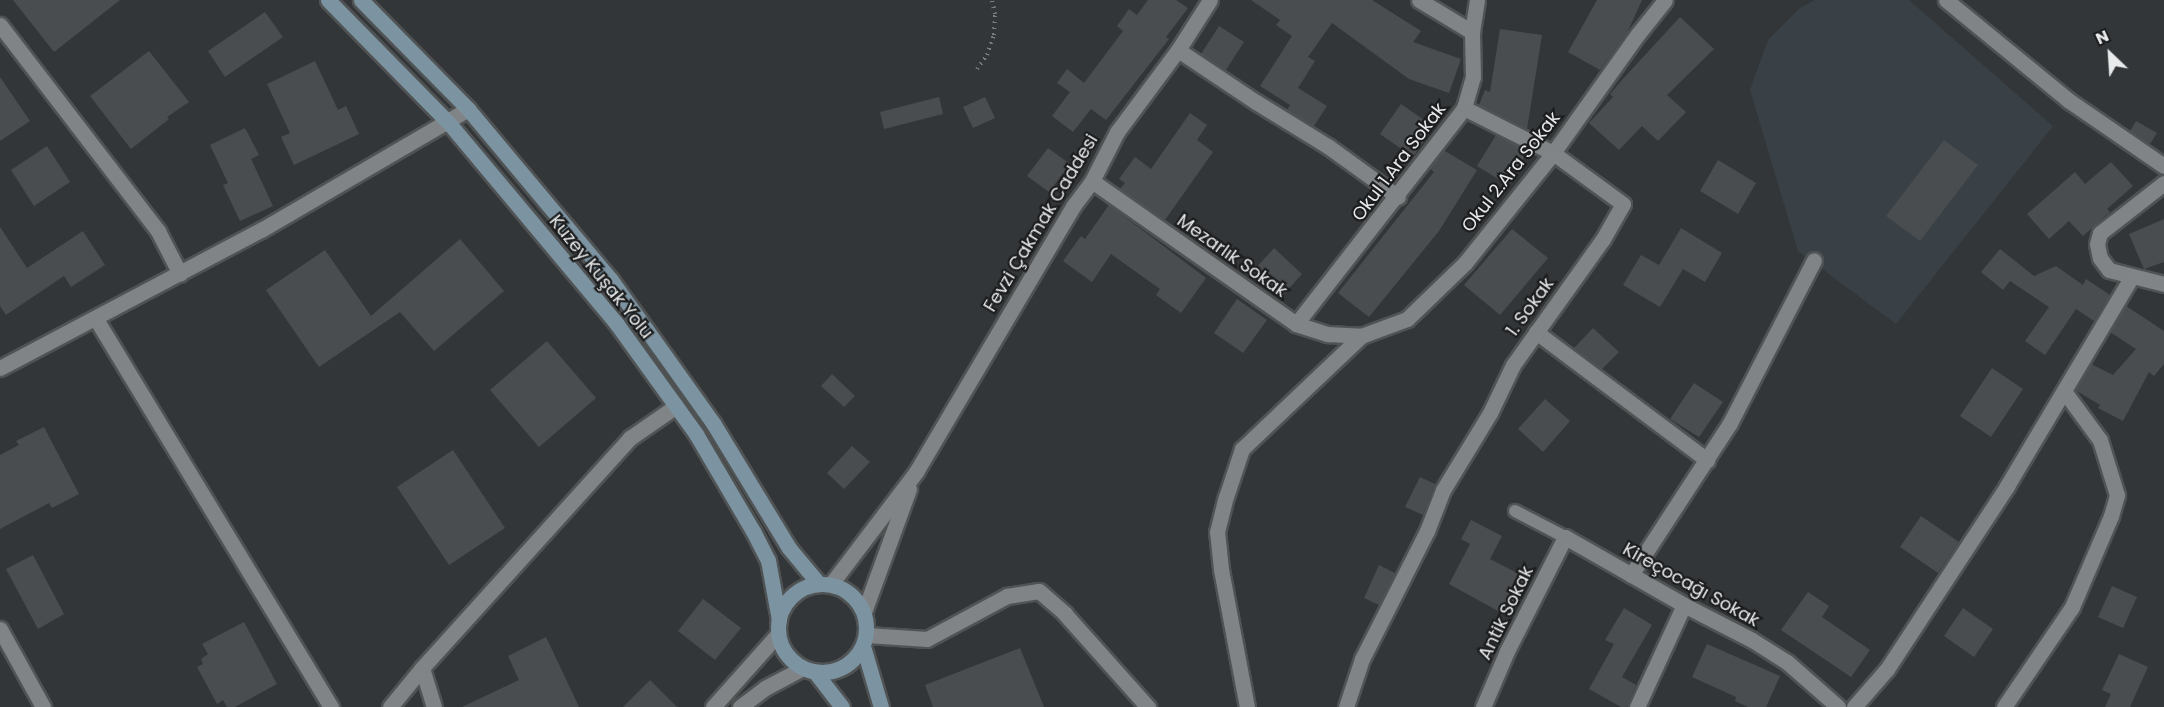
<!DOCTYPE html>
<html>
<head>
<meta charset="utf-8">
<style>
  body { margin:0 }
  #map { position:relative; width:2164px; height:707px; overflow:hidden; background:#333638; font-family:Poppins,sans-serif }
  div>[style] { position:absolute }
  .built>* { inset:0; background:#394146 }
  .building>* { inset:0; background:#4a4d4f }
  .path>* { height:4px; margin-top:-2px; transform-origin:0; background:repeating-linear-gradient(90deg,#7b7e7f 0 1.5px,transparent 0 6px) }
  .roads { filter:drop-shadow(2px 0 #505354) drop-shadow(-2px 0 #505354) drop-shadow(0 2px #505354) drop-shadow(0 -2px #505354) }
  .service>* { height:12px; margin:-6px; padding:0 6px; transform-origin:6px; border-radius:6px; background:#818486 }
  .minor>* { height:15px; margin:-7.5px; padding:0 7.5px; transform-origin:7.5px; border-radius:7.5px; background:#818486 }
  .tertiary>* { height:15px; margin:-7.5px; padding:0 7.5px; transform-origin:7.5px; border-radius:7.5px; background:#818486 }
  .secondary>* { height:15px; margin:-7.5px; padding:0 7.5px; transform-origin:7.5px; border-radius:7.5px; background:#7c93a1 }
  .secondary>.ring { margin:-7.5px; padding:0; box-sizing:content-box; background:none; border:15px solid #7c93a1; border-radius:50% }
  span { translate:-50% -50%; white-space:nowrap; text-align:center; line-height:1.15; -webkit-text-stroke:4.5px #1c1d1e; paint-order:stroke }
  .street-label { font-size:18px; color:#e8eaeb }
  .north { position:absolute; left:2080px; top:24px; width:60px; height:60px; -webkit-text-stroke:4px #1c1d1e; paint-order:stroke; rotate:335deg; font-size:16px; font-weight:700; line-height:24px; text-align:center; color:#e8eaeb }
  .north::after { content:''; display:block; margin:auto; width:21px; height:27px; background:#e8eaeb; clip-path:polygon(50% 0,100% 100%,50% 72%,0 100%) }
</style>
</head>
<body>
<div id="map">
  <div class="built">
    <div style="clip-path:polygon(1815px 0,1909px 0,2053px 126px,1896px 324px,1798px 251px,1750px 90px,1768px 40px,1800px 8px)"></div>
  </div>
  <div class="building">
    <div style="clip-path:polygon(13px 0,120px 0,54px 52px)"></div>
    <div style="clip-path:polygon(1148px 0,1176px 0,1188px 8px,1166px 37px,1169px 39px,1106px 120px,1091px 109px,1073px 132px,1052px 116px,1070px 92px,1057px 83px,1067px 69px,1084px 83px,1123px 31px,1117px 26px,1129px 9px,1137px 15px)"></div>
    <div style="clip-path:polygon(1251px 0,1372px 0,1421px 31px,1413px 42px,1461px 59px,1449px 93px,1409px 79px,1332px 23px,1308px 57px,1315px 61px,1298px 88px,1327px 106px,1314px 126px,1287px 110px,1290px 105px,1260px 86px,1292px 36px,1276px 25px,1280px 20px)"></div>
    <div style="clip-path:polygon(1597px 0,1642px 0,1627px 33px,1600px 70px,1568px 52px)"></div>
    <div style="clip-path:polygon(265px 12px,283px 37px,225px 77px,208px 51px)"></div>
    <div style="clip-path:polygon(1680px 17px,1714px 49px,1667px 95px,1686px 112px,1658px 141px,1642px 126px,1619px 150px,1589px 123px,1613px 97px,1610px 94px,1621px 81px)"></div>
    <div style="clip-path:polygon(1219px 26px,1244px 42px,1226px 70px,1201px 54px)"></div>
    <div style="clip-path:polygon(1500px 29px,1542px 35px,1527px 129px,1479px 105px,1485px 90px,1490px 92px)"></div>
    <div style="clip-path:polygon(149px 51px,189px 102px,167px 117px,169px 119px,131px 149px,90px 96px)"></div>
    <div style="clip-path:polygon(315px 61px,338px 110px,346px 106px,359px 134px,294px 165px,281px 137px,290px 133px,267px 84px)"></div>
    <div style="clip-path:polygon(0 77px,30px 121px,0 141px)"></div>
    <div style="clip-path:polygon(939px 97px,943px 114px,884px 129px,880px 112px)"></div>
    <div style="clip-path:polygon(985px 97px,995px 118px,973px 128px,963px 107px)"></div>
    <div style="clip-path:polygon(1401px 104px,1434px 127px,1413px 157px,1380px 134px)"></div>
    <div style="clip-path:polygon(1190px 113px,1207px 125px,1197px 140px,1213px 152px,1165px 220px,1120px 189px,1125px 183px,1119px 179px,1135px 157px,1151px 169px)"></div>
    <div style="clip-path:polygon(2136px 121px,2157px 133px,2150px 144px,2130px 131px)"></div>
    <div style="clip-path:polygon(245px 128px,259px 155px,251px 159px,273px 206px,240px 221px,223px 185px,228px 183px,210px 145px)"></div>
    <div style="clip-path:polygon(1496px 135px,1528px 151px,1508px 185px,1477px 166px)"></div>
    <div style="clip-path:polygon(1944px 140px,1978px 165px,1920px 241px,1886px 216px)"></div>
    <div style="clip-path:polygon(47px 146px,70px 182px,34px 206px,11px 170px)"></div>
    <div style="clip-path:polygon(1048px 148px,1070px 164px,1049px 192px,1027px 176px)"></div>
    <div style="clip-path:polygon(1443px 150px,1477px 170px,1439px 231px,1369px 317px,1338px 293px,1434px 172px,1429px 168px)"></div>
    <div style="clip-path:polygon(1718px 160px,1756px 183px,1738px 214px,1700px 191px)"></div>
    <div style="clip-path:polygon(2111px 162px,2133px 186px,2107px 209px,2110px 212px,2083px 236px,2069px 221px,2049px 239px,2027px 214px,2075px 172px,2085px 184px)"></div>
    <div style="clip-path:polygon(1109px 205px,1206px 278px,1181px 313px,1156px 295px,1160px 289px,1111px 254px,1092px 282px,1063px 261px,1081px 236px,1085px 239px)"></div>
    <div style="clip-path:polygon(2164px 219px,2164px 262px,2144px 269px,2129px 234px)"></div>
    <div style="clip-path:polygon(0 227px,27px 268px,83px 231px,105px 265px,71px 287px,64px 276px,6px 315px,0 306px)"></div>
    <div style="clip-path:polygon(1681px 228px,1722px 253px,1705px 282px,1683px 269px,1660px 307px,1623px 285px,1641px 255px,1659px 265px)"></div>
    <div style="clip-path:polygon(1512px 229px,1548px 258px,1500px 315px,1464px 285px)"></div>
    <div style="clip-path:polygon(460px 239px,504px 291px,434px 351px,400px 312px,319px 367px,266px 290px,325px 250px,371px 316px)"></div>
    <div style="clip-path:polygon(1274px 248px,1302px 274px,1283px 295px,1255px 269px)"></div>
    <div style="clip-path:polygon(2000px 249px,2034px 276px,2056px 266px,2083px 285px,2086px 279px,2110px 295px,2094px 321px,2076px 309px,2045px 355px,2025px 341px,2049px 307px,2010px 281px,2003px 290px,1981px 272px)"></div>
    <div style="clip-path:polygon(1237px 299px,1267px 320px,1243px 353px,1214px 333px)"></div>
    <div style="clip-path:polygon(2126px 306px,2164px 331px,2164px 364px,2154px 376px,2149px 372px,2123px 421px,2098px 408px,2100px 405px,2075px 390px,2091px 364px,2113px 375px,2136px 349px,2110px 332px)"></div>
    <div style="clip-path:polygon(1593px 328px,1619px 352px,1602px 369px,1574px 348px)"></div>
    <div style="clip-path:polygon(547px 341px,596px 398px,539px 447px,490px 390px)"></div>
    <div style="clip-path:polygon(1992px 368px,2023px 389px,1991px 437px,1960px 416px)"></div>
    <div style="clip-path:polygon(832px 374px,855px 396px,844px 407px,821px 386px)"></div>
    <div style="clip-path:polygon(1694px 383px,1723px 402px,1699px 437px,1670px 419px)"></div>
    <div style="clip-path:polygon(1545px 399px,1570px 421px,1543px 452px,1518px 429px)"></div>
    <div style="clip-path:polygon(44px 427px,79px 494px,52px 508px,49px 503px,0 529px,0 455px,19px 445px,16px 441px)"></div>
    <div style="clip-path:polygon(852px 446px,870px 462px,844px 489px,827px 473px)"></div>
    <div style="clip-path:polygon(453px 450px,505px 528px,449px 565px,397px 487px)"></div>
    <div style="clip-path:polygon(1420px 477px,1435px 484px,1423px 515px,1405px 507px)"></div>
    <div style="clip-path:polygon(1921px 516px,1959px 542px,1938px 573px,1900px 547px)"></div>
    <div style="clip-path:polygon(1471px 520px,1502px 536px,1490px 559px,1527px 578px,1507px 616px,1449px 584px,1470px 544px,1461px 539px)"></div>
    <div style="clip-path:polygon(33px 555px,64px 614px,38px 629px,6px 569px)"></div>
    <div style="clip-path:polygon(1379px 565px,1395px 573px,1379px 605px,1364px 598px)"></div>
    <div style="clip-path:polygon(2112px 586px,2137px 597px,2123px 628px,2098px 617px)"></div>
    <div style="clip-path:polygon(1808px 592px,1829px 606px,1822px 617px,1870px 650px,1851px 677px,1781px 630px)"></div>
    <div style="clip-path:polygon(703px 599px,741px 628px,715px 660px,678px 631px)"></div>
    <div style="clip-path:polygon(1624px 608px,1652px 625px,1622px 677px,1636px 685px,1627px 707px,1621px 707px,1589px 689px,1614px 644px,1605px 640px)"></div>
    <div style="clip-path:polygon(1963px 608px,1993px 629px,1974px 657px,1944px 636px)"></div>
    <div style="clip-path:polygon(244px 622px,277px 684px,235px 707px,227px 707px,223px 700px,217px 704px,197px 667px,203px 664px,201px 659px,208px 654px,202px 644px)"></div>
    <div style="clip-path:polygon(546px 637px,579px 707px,462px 707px,519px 680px,508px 656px)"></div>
    <div style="clip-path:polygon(1707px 644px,1780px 676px,1766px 707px,1748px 707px,1735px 701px,1736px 697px,1692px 677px)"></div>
    <div style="clip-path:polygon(1020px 648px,1044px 707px,933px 707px,925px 685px)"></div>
    <div style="clip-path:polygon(2119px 654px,2148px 667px,2130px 707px,2105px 707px,2111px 694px,2102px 690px)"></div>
    <div style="clip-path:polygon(650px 680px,677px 707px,623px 707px)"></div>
  </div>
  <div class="path">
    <div style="left:977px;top:69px;width:17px;rotate:-54deg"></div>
    <div style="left:987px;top:55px;width:21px;rotate:-71deg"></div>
    <div style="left:994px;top:35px;width:21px;rotate:-87deg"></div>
    <div style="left:995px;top:14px;width:14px;rotate:-102deg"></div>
  </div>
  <div class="roads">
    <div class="service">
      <div style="left:1515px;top:511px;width:56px;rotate:27.5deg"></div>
    </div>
    <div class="minor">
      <div style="left:1419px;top:0;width:62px;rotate:31.1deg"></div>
      <div style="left:1946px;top:0;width:158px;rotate:39.3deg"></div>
      <div style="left:2068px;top:100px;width:116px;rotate:34.5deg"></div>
      <div style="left:0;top:25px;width:260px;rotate:52.5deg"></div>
      <div style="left:158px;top:231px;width:48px;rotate:62.9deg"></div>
      <div style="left:1178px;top:50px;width:94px;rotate:33.7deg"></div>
      <div style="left:1256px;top:102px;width:86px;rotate:31.7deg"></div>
      <div style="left:1329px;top:147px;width:85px;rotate:35.9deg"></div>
      <div style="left:1092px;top:181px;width:249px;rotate:35deg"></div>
      <div style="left:1296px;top:324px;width:33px;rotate:18deg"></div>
      <div style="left:1327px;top:334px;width:34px;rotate:3deg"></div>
      <div style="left:1361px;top:336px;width:49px;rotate:-20.3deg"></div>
      <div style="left:1407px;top:319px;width:81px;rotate:-44deg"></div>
      <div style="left:1465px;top:263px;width:141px;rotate:-51.3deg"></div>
      <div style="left:1553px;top:153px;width:146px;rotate:-54.5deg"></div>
      <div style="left:1638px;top:34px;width:43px;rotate:-51.5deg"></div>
      <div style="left:2164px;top:183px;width:81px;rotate:142deg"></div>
      <div style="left:2100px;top:233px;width:11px;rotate:105deg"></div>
      <div style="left:2097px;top:244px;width:14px;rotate:78deg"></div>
      <div style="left:2100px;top:258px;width:15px;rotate:53deg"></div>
      <div style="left:2109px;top:270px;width:57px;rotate:14.3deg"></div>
      <div style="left:96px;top:319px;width:454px;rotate:58.8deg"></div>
      <div style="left:1296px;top:324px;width:274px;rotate:-52.1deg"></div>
      <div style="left:1464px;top:108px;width:32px;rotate:-74deg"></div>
      <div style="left:1473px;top:77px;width:45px;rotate:-91.3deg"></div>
      <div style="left:1472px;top:32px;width:32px;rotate:-81deg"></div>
      <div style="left:1536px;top:332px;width:214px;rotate:36.8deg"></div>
      <div style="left:0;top:368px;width:295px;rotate:-27.9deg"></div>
      <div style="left:261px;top:230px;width:240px;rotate:-30.3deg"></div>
      <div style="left:1631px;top:575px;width:181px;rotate:-56.9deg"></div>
      <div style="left:1730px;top:423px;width:183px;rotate:-62.7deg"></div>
      <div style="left:0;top:629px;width:89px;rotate:61.1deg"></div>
      <div style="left:867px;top:635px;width:60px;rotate:3.8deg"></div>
      <div style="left:927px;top:639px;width:91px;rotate:-28.3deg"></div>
      <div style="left:1007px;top:596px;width:32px;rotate:-9deg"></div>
      <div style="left:1039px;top:591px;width:35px;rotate:41deg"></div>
      <div style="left:1065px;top:614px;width:125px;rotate:48.3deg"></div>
      <div style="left:422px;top:668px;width:41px;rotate:72.9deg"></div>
      <div style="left:390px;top:707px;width:50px;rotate:-50.6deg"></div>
      <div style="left:422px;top:668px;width:310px;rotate:-47.9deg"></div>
      <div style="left:630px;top:438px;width:56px;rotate:-34.8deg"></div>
      <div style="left:1247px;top:707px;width:140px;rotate:-100.7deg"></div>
      <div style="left:1221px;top:569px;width:37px;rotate:-96deg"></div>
      <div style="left:1217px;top:532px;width:36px;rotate:-76deg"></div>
      <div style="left:1226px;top:497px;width:51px;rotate:-71.6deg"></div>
      <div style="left:1242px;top:449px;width:164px;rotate:-43.5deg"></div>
      <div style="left:1346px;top:707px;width:51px;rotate:-71.6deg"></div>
      <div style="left:1362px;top:659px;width:144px;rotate:-63.1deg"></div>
      <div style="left:1427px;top:531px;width:44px;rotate:-68.7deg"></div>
      <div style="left:1443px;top:490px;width:90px;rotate:-58.6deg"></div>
      <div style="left:1490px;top:413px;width:53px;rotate:-64.4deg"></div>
      <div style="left:1513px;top:365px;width:155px;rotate:-54.5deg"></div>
      <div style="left:1603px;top:239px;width:40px;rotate:-60.3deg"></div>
      <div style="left:1623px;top:204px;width:87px;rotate:-143.9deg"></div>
      <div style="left:1553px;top:153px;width:100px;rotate:-153.2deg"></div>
      <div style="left:1483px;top:707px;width:61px;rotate:-66.8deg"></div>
      <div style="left:1507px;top:651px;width:128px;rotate:-63deg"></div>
      <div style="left:1565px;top:537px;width:137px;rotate:29.7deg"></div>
      <div style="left:1684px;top:605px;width:76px;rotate:27.2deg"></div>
      <div style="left:1752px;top:640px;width:41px;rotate:32.2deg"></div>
      <div style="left:1787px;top:662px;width:68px;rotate:41.4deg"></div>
      <div style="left:1637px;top:707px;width:112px;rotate:-65.3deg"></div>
      <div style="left:1854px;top:707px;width:50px;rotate:-49deg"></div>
      <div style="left:1887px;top:669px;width:219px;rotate:-56.7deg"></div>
      <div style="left:2007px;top:486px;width:242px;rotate:-59.2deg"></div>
      <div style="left:2004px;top:707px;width:121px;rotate:-55.8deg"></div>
      <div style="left:2072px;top:607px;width:99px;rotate:-66.8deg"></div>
      <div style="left:2111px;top:516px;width:22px;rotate:-74deg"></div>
      <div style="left:2117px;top:495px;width:58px;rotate:-107.2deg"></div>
      <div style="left:2100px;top:440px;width:61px;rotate:-126.3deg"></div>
    </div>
    <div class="tertiary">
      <div style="left:831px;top:584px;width:141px;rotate:-52.8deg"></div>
      <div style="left:916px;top:472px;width:310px;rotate:-59.4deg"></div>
      <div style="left:1074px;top:205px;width:30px;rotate:-53deg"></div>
      <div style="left:1092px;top:181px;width:55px;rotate:-63deg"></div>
      <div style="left:1117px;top:132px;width:102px;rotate:-53.4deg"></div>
      <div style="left:1178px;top:50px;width:59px;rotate:-57.4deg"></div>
      <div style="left:864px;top:612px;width:131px;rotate:-69.9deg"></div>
      <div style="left:713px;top:707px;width:98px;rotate:-48.3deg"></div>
      <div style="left:740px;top:707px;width:31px;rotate:-37deg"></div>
      <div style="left:765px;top:688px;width:43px;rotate:-27.8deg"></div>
    </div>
    <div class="secondary">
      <div style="left:328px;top:0;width:171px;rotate:45.5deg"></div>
      <div style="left:448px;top:122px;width:262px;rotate:50.1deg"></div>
      <div style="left:616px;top:323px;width:137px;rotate:54.2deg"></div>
      <div style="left:696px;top:434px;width:113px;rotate:59.6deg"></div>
      <div style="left:753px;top:531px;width:33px;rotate:63deg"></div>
      <div style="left:768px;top:560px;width:61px;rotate:79.6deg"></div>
      <div style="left:361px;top:0;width:153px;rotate:45.5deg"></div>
      <div style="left:468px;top:109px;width:223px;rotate:50.1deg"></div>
      <div style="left:611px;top:280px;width:176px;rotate:54.5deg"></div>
      <div style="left:713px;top:423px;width:146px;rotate:58.7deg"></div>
      <div style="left:789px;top:548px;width:47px;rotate:50.2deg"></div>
      <div class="ring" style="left:778px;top:584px;width:73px;height:73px"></div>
      <div style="left:863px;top:646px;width:64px;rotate:73.6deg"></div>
      <div style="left:815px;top:672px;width:44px;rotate:52.4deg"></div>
    </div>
  </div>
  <div class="street-label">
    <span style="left:1399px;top:162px;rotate:-53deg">Okul 1.Ara Sokak</span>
    <span style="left:1511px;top:172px;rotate:-52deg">Okul 2.Ara Sokak</span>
    <span style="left:1041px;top:223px;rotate:-59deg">Fevzi Çakmak Caddesi</span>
    <span style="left:1232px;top:256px;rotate:35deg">Mezarlık Sokak</span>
    <span style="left:601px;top:277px;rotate:51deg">Kuzey Kuşak Yolu</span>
    <span style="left:1530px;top:307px;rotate:-54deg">1. Sokak</span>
    <span style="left:1691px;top:585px;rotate:29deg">Kireçocağı Sokak</span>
    <span style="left:1506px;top:613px;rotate:-64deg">Antik Sokak</span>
  </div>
  <div class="north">N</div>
</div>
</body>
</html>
